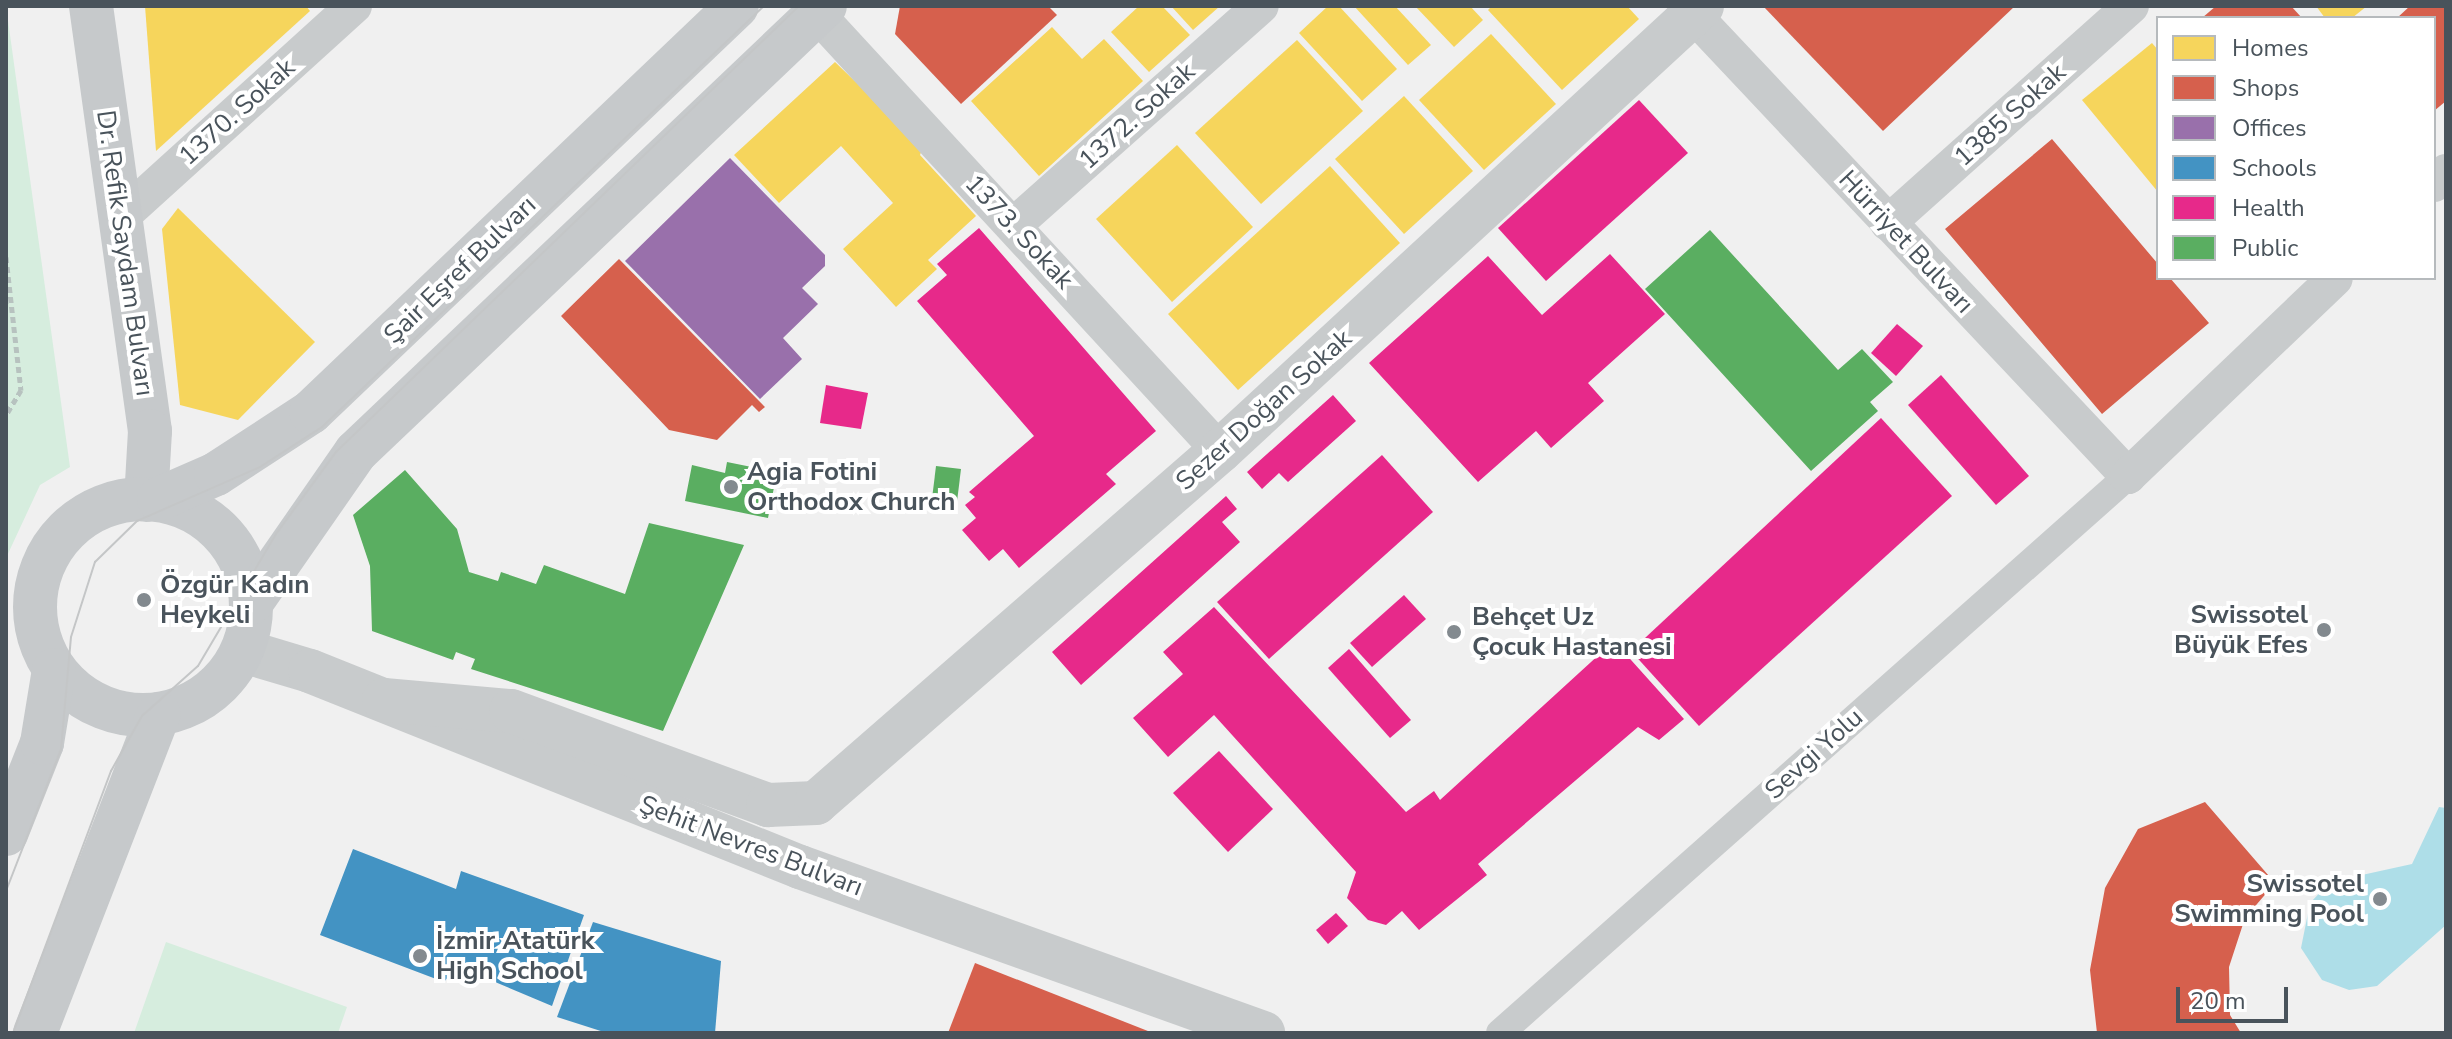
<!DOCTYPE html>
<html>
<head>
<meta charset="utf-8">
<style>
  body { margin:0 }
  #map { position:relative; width:2452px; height:1039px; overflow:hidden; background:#f0f0f0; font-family:"Nunito Sans",sans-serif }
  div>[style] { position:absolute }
  .green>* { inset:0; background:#d6edde }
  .water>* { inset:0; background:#aedee8 }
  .homes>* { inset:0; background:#f6d55c }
  .shops>* { inset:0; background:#d6604d }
  .offices>* { inset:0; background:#9970ab }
  .schools>* { inset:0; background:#4393c3 }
  .health>* { inset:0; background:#e7298a }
  .public>* { inset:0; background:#5aae61 }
  .path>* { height:5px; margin-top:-2.5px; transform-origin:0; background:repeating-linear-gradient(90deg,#b7c2bf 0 6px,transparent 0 10px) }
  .pedestrian>* { height:28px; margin:-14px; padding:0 14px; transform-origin:14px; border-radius:14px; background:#c8cbcc }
  .minor>* { height:36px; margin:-18px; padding:0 18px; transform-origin:18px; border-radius:18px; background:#c8cbcc }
  .tertiary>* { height:44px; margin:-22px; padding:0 22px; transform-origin:22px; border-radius:22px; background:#c8cbcc }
  .primary>* { height:44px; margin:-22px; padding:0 22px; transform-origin:22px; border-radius:22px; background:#c6c9cb }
  .primary>.ring { margin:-22px; padding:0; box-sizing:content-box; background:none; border:44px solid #c6c9cb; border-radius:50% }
  .tram>* { height:2px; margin:-1px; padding:0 1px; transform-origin:1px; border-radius:1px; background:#c4c6c7 }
  .dots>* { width:22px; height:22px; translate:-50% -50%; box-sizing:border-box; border:4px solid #fff; border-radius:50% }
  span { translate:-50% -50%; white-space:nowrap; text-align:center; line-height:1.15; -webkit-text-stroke:8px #fff; paint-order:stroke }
  .street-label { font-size:26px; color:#49535b }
  .poi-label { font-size:26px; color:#49535b; font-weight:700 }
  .left { translate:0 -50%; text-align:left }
  .right { translate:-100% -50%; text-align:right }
  .frame { position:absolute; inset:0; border:8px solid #49535b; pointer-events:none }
  .legend { position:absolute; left:2156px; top:16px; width:280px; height:264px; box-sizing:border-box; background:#fff; border:2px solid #b6babd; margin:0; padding:10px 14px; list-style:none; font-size:24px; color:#49535b }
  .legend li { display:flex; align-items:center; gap:16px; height:40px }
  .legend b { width:40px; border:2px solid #b6babd }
  .scale { position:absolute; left:2176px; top:987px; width:112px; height:36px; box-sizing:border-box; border:4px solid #49535b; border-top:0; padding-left:10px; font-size:24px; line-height:28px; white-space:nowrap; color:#49535b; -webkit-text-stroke:6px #fff; paint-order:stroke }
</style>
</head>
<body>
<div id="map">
  <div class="green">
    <div style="clip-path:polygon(6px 6px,70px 467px,40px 485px,6px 558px)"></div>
    <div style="clip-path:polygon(166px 942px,347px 1007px,338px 1033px,134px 1033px)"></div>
  </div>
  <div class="water">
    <div style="clip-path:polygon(2439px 807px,2446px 808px,2446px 925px,2377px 986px,2349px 990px,2322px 980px,2301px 948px,2310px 903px,2330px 882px,2412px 864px)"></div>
  </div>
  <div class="homes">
    <div style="clip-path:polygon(145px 6px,306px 6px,310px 11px,156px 151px)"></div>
    <div style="clip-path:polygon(1139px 6px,1162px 6px,1190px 35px,1149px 72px,1111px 32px)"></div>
    <div style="clip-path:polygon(1171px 6px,1220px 6px,1193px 30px)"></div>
    <div style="clip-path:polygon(1328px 6px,1339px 6px,1397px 69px,1362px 101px,1299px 33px)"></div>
    <div style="clip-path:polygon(1354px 6px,1395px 6px,1431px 45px,1408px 65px)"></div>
    <div style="clip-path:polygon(1415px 6px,1470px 6px,1483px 20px,1454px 47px)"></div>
    <div style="clip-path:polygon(1492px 6px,1627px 6px,1639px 19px,1562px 90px,1488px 10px)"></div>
    <div style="clip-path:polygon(2316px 6px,2367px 6px,2352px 18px,2325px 18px)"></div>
    <div style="clip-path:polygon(1052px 27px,1082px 59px,1104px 39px,1143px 81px,1039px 176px,971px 101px)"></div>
    <div style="clip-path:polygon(1491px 34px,1556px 104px,1484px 170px,1419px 100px)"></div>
    <div style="clip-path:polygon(1297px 40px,1363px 111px,1261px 204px,1195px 133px)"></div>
    <div style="clip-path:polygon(2152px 43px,2158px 50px,2158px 192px,2082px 100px)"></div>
    <div style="clip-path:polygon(835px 62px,923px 147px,920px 155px,976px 216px,928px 260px,937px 269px,896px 307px,843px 249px,893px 203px,841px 146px,779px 203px,734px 155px)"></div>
    <div style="clip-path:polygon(1404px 96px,1473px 171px,1404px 234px,1335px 159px)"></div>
    <div style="clip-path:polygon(1177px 145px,1253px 227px,1172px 302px,1096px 219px)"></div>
    <div style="clip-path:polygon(1330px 166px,1400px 243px,1238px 390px,1168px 314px)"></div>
    <div style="clip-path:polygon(178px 208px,315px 342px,238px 420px,180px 405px,162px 229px)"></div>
  </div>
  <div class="shops">
    <div style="clip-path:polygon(900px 6px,1048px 6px,1057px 15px,961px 104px,895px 34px)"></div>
    <div style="clip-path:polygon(1763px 6px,2015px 6px,1883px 131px)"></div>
    <div style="clip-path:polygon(2216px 6px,2291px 6px,2302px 18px,2202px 18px)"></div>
    <div style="clip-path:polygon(2410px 6px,2446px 6px,2446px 101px,2434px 111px,2434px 18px,2397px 18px)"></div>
    <div style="clip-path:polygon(2052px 139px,2158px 264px,2158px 278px,2170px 278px,2209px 323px,2102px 414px,1945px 229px)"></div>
    <div style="clip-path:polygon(619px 259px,765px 407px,759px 412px,752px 405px,717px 440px,669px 430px,561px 316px)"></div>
    <div style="clip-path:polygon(2205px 802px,2275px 883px,2245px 918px,2229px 967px,2230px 1015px,2241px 1033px,2097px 1033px,2090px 970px,2105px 888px,2138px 829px)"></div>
    <div style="clip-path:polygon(975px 963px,1153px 1033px,948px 1033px)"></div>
  </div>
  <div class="offices">
    <div style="clip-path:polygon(730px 158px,825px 255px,825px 266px,802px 288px,818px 304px,783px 338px,802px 359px,760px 399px,625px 261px)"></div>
  </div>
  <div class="schools">
    <div style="clip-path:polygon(353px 849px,456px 889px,461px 871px,584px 915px,552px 1006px,457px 966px,444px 982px,320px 935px)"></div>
    <div style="clip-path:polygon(593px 922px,721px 961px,715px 1033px,607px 1033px,557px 1017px)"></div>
  </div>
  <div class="health">
    <div style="clip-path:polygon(1639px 100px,1688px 153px,1546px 281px,1498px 228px)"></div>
    <div style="clip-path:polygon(979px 228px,1156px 431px,1106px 474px,1116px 484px,1019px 568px,1003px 549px,989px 561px,962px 530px,976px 518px,965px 505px,975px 497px,969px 492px,1034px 436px,917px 301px,947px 275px,937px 264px)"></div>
    <div style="clip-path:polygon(1610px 254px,1665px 314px,1588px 383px,1604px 401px,1551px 448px,1536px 431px,1478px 482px,1369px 363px,1488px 256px,1542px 315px)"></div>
    <div style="clip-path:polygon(1897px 324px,1923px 346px,1896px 376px,1871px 353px)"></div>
    <div style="clip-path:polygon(1941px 375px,2029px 476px,1996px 505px,1908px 405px)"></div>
    <div style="clip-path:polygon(826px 385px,868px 393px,861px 429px,820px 423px)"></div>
    <div style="clip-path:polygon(1333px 395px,1356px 421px,1288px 482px,1279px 473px,1262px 489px,1247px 472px)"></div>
    <div style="clip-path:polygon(1881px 418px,1952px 496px,1699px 726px,1631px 651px)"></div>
    <div style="clip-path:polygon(1382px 455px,1433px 512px,1269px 659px,1217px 602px)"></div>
    <div style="clip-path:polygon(1226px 496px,1237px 509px,1222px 522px,1240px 542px,1081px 685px,1052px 652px)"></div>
    <div style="clip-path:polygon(1404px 595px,1426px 619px,1372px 667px,1350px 643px)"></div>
    <div style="clip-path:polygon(1214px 607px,1406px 812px,1434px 791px,1440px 800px,1614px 641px,1684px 719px,1659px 740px,1638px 727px,1478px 864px,1487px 875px,1419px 930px,1402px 911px,1386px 925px,1368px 920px,1347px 898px,1356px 872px,1214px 715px,1168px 757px,1133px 718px,1183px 674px,1163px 652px)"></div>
    <div style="clip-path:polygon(1349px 649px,1411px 720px,1390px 738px,1328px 668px)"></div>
    <div style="clip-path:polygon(1219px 751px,1273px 809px,1228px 852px,1173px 793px)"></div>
    <div style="clip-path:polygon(1336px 913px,1348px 926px,1328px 944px,1316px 930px)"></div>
  </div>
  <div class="public">
    <div style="clip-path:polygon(1710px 230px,1838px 370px,1862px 349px,1893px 382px,1870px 402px,1878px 411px,1811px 471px,1645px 289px)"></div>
    <div style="clip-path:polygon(727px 462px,777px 472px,768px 518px,685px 501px,692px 465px,725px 473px)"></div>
    <div style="clip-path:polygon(936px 466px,961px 469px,956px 510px,931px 507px)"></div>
    <div style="clip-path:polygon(405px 470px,457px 529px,469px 572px,498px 581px,501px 572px,536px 584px,544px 565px,625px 594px,649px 523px,744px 545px,663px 731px,471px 669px,475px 659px,456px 652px,453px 660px,372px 631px,370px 566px,353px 515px)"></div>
  </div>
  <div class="path">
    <div style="left:6px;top:257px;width:134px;rotate:83.6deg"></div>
    <div style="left:21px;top:390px;width:29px;rotate:121deg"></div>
  </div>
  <div class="pedestrian">
    <div style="left:1500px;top:1033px;width:839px;rotate:-41.57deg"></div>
  </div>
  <div class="minor">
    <div style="left:1685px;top:6px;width:646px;rotate:46.69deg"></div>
    <div style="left:2128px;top:476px;width:286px;rotate:-43.7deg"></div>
    <div style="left:817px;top:14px;width:594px;rotate:47.32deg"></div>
    <div style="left:2434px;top:184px;width:17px;rotate:-45deg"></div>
    <div style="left:120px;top:218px;width:316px;rotate:-42.2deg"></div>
    <div style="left:1888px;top:223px;width:326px;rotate:-41.8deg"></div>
    <div style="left:1014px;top:225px;width:330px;rotate:-41.6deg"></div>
  </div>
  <div class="tertiary">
    <div style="left:243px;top:651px;width:70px;rotate:16.6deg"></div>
    <div style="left:310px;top:671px;width:528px;rotate:21.8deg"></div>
    <div style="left:800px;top:867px;width:492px;rotate:19.7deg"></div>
    <div style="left:384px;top:700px;width:127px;rotate:5deg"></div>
    <div style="left:511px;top:711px;width:274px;rotate:20.1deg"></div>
    <div style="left:768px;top:805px;width:48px;rotate:-2.4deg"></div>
    <div style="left:816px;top:803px;width:536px;rotate:-41.07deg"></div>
    <div style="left:1220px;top:451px;width:656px;rotate:-42.71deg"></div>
  </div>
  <div class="primary">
    <div style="left:91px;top:6px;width:429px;rotate:82.1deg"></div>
    <div style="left:150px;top:431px;width:69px;rotate:93.3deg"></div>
    <div class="ring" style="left:35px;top:499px;width:172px;height:172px"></div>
    <div style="left:159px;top:499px;width:62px;rotate:-23.7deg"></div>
    <div style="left:216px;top:474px;width:113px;rotate:-33.1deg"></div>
    <div style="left:311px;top:412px;width:588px;rotate:-43.62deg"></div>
    <div style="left:251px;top:603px;width:184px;rotate:-55.2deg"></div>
    <div style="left:356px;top:452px;width:647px;rotate:-43.56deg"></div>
    <div style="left:6px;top:834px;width:98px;rotate:-68.4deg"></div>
    <div style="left:42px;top:743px;width:74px;rotate:-80.7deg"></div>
    <div style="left:35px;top:1033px;width:342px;rotate:-68.8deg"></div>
  </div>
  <div class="tram">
    <div style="left:6px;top:891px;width:152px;rotate:-68.8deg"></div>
    <div style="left:61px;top:749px;width:112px;rotate:-84.9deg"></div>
    <div style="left:71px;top:637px;width:79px;rotate:-72.3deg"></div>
    <div style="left:95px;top:562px;width:59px;rotate:-44.3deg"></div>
    <div style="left:137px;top:521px;width:134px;rotate:-23.7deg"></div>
    <div style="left:260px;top:467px;width:74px;rotate:-32.8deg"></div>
    <div style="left:322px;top:427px;width:610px;rotate:-43.61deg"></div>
    <div style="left:13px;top:1033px;width:280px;rotate:-69.5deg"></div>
    <div style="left:111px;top:771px;width:63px;rotate:-60.6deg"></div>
    <div style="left:142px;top:716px;width:75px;rotate:-41.8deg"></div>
    <div style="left:198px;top:666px;width:153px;rotate:-59.4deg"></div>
    <div style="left:276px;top:534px;width:102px;rotate:-53.8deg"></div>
    <div style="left:336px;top:452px;width:643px;rotate:-43.93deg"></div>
  </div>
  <div class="dots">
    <div style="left:731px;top:487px;background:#838a8f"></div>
    <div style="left:144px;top:600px;background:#838a8f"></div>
    <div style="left:2324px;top:630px;background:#838a8f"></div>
    <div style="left:1454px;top:632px;background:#838a8f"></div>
    <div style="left:2380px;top:899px;background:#838a8f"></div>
    <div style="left:420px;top:956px;background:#838a8f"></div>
  </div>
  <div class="street-label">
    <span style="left:237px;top:112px;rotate:-42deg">1370. Sokak</span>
    <span style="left:2010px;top:115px;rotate:-42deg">1385 Sokak</span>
    <span style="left:1137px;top:116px;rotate:-42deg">1372. Sokak</span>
    <span style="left:1019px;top:232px;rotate:47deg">1373. Sokak</span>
    <span style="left:1906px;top:242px;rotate:47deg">Hürriyet Bulvarı</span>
    <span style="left:125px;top:253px;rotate:82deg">Dr. Refik Saydam Bulvarı</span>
    <span style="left:460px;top:270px;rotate:-44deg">Şair Eşref Bulvarı</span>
    <span style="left:1264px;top:410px;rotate:-42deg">Sezer Doğan Sokak</span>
    <span style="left:1814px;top:754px;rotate:-42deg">Sevgi Yolu</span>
    <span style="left:751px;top:846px;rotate:21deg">Şehit Nevres Bulvarı</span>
  </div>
  <div class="poi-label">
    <span class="left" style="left:747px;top:487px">Agia Fotini<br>Orthodox Church</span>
    <span class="left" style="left:160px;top:600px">Özgür Kadın<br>Heykeli</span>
    <span class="right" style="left:2308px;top:630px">Swissotel<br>Büyük Efes</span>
    <span class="left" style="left:1472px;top:632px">Behçet Uz<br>Çocuk Hastanesi</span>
    <span class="right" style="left:2364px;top:899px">Swissotel<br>Swimming Pool</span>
    <span class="left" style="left:436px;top:956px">İzmir Atatürk<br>High School</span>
  </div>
  <div class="frame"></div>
  <ul class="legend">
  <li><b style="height:22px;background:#f6d55c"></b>Homes</li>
  <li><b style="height:22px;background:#d6604d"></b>Shops</li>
  <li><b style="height:22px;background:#9970ab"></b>Offices</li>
  <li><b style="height:22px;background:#4393c3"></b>Schools</li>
  <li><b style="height:22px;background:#e7298a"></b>Health</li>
  <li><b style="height:22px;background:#5aae61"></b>Public</li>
  </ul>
  <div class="scale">20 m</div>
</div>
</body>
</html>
